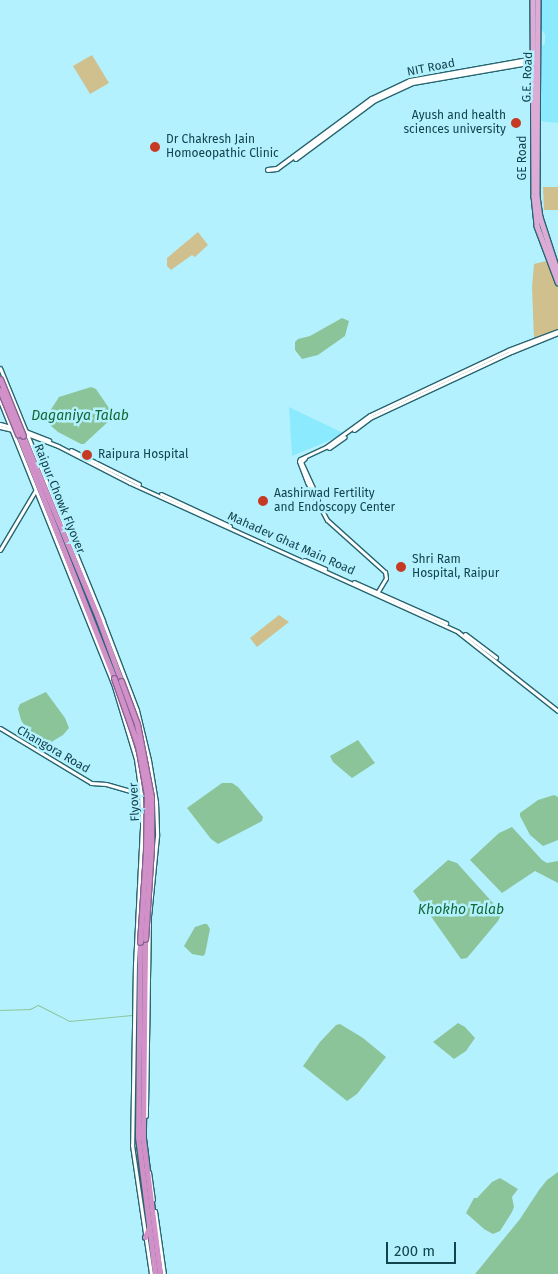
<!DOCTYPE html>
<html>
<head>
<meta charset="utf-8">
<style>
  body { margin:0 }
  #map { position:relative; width:558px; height:1274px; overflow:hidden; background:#b4f1fe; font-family:"Fira Sans",sans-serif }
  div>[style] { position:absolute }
  .built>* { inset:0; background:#8beafd }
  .green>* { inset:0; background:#d0c08d }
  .water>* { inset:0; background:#8cc49a }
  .stream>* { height:1px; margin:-0.5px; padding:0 0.5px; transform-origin:0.5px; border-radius:0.5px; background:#8cc49a }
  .roads { filter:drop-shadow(1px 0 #286570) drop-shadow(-1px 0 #286570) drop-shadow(0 1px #286570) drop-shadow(0 -1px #286570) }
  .tertiary>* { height:3px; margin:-1.5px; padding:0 1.5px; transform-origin:1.5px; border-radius:1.5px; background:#fff }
  .secondary>* { height:4px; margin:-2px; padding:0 2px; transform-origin:2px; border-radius:2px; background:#fff }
  .primary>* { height:4.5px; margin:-2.25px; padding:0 2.25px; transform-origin:2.25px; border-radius:2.25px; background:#ddacd6 }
  .trunk>* { height:5px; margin:-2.5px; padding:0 2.5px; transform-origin:2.5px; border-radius:2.5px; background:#d290c8 }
  .bridges { filter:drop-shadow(1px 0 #876394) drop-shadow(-1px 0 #876394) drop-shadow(0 1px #876394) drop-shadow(0 -1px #876394) }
  .trunk-bridge>* { height:5px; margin:-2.5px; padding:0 2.5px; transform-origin:2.5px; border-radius:2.5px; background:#d290c8 }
  .dots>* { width:14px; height:14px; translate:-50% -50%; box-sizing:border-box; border:2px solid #b4f1fe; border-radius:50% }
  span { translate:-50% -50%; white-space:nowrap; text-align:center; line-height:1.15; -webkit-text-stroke:5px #b4f1fe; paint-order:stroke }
  .street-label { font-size:12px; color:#12444d }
  .poi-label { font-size:12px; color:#12444d }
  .right { translate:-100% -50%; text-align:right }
  .left { translate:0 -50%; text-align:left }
  .water-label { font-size:14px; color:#116936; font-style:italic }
  .scale { position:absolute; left:386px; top:1242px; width:70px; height:22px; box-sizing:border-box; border:2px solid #12444d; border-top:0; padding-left:6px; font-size:15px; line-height:18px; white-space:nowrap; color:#12444d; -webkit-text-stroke:4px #b4f1fe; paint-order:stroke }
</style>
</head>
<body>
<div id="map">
  <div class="built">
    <div style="clip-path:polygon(540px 0,558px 0,558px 123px,540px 121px,542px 46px,545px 43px,545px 34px,541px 29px)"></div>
    <div style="clip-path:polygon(289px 407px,345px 434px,292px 456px)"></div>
  </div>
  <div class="green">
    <div style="clip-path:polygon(92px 55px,109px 83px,90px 94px,73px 66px)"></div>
    <div style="clip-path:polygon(543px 187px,558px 187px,558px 210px,544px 210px)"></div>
    <div style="clip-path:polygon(198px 232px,208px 245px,195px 257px,192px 255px,171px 270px,167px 266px,167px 258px)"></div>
    <div style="clip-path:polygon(546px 261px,558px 287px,558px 330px,534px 339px,532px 287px,534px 264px)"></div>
    <div style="clip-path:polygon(279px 615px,289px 622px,257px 647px,250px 638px)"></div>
  </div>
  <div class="water">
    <div style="clip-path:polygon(342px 318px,349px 321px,345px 336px,318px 355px,302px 359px,295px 350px,295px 342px,298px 339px,310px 336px)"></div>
    <div style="clip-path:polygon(91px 387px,96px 389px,113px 414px,111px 419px,84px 444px,81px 444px,58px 432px,51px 426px,48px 414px,59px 397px)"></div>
    <div style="clip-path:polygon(46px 692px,65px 718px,69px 728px,63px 735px,48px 744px,39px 746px,35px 743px,21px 720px,18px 709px,20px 704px)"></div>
    <div style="clip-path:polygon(358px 740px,375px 763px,352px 778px,333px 762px,330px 756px)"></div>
    <div style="clip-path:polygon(222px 783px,232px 783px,238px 787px,263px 817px,262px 821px,218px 844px,211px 839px,187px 808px)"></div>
    <div style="clip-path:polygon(554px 795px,558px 797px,558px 840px,543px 846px,530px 835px,520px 816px,520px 813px,538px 800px)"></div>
    <div style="clip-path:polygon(512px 827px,542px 860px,547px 863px,558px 861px,558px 883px,535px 871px,502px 893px,470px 860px,499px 833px)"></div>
    <div style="clip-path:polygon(448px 860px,457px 863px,502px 913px,498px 921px,467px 958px,461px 959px,413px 891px)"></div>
    <div style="clip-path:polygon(204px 924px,207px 924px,210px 929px,205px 954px,203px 956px,192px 954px,184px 946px,195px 927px)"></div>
    <div style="clip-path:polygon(458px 1023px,465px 1027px,475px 1038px,466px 1051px,454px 1059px,433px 1042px)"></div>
    <div style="clip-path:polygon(340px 1024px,363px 1038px,386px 1057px,357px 1094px,347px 1101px,303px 1066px,320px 1042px,336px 1025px)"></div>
    <div style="clip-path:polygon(558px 1172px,558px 1274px,475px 1274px,520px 1219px,539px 1190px,547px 1180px)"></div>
    <div style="clip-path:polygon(500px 1178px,518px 1189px,512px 1197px,514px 1207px,512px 1212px,500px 1231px,493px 1234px,484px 1229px,466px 1213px,474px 1198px,477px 1198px,492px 1182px)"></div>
  </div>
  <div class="stream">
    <div style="left:0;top:1010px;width:30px;rotate:-2deg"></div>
    <div style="left:30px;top:1009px;width:9px;rotate:-27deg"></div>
    <div style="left:38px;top:1005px;width:35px;rotate:27deg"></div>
    <div style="left:69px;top:1021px;width:63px;rotate:-5.4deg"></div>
  </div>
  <div class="roads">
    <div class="tertiary">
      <div style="left:0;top:368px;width:273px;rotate:67.8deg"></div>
      <div style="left:103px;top:621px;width:95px;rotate:69.1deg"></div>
      <div style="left:137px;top:710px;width:51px;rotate:76.5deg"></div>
      <div style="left:149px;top:760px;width:43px;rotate:80.5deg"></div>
      <div style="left:156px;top:802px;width:34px;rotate:88deg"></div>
      <div style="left:157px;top:836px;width:80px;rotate:95.7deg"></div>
      <div style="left:149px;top:916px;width:200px;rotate:90.9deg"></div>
      <div style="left:0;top:401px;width:304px;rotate:68.2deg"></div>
      <div style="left:113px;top:683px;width:79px;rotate:73.2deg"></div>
      <div style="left:136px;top:759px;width:35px;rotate:82deg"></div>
      <div style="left:141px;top:794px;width:33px;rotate:88deg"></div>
      <div style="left:142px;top:827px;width:136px;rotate:92.9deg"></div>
      <div style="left:135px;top:963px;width:182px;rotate:90.9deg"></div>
      <div style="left:132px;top:1145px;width:130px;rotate:81.6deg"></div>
      <div style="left:0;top:424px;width:11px;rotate:15deg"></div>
      <div style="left:0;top:427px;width:12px;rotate:14deg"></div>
      <div style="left:354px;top:430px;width:20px;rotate:-37deg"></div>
      <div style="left:370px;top:418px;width:156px;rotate:-25.1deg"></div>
      <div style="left:511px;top:352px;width:51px;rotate:-22deg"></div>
      <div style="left:25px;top:431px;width:26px;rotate:21deg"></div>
      <div style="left:27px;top:434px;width:33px;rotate:21deg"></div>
      <div style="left:58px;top:446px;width:81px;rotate:27.2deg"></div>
      <div style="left:130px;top:483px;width:360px;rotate:24.4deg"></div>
      <div style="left:458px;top:632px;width:127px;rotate:38.3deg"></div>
      <div style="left:329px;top:448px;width:19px;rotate:-35deg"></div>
      <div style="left:71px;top:450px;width:76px;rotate:26.6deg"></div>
      <div style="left:305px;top:458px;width:6px;rotate:135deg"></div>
      <div style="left:301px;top:462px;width:41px;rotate:65.3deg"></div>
      <div style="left:161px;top:494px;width:76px;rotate:24.9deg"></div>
      <div style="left:0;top:550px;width:69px;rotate:-59.3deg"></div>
      <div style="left:304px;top:560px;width:23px;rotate:23deg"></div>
      <div style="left:354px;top:582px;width:101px;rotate:24deg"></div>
      <div style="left:377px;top:593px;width:17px;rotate:-59deg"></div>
      <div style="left:386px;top:578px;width:6px;rotate:-99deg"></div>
      <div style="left:385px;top:572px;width:78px;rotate:-138.1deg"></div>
      <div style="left:327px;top:520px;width:43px;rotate:-117.8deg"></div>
      <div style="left:307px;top:482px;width:22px;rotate:-111deg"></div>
      <div style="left:299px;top:461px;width:2px;rotate:-63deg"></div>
      <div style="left:300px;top:459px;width:29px;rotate:-25deg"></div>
      <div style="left:326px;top:447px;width:54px;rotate:-36deg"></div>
      <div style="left:370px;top:415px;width:153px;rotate:-25.2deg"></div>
      <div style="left:508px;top:350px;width:53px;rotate:-20.8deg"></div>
      <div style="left:465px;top:634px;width:39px;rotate:37deg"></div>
      <div style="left:0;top:728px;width:106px;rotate:31.1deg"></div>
      <div style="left:91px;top:783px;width:15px;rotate:4deg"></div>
      <div style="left:106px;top:784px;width:37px;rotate:16deg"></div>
      <div style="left:149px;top:1172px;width:28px;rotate:82deg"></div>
      <div style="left:155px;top:1211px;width:64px;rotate:81.9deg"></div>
    </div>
    <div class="secondary">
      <div style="left:296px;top:159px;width:97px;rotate:-36.6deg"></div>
      <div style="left:374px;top:101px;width:43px;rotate:-24.8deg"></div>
      <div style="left:413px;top:83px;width:123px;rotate:-9.8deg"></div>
      <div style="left:268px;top:170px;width:9px;rotate:-6deg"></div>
      <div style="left:277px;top:169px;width:118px;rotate:-36.4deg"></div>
      <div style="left:372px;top:99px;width:42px;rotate:-25.3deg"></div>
      <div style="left:410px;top:81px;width:126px;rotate:-10.1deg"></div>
    </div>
    <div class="primary">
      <div style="left:533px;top:0;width:196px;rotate:89.7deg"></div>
      <div style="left:534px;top:196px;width:30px;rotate:84deg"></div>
      <div style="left:537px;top:226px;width:60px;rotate:69.4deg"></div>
      <div style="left:538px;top:0;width:196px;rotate:90.3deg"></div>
      <div style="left:537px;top:196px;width:21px;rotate:82deg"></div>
      <div style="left:540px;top:217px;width:58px;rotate:71.9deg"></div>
    </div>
    <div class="trunk">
      <div style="left:18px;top:434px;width:262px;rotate:68.5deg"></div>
      <div style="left:23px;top:436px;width:197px;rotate:67.6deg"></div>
      <div style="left:98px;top:618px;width:67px;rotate:69.9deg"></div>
      <div style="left:145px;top:939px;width:199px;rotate:90.6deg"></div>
      <div style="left:143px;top:1138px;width:137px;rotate:82.9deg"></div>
      <div style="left:140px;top:942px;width:195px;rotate:90.6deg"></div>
      <div style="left:138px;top:1137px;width:138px;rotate:82.9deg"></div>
      <div style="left:145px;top:1237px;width:10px;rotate:-66deg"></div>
    </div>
  </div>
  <div class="bridges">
    <div class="trunk-bridge">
      <div style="left:0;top:379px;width:61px;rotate:68deg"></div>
      <div style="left:0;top:390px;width:48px;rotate:67.8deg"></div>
      <div style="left:114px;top:678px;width:72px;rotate:70.6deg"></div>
      <div style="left:138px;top:746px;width:50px;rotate:79.6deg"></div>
      <div style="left:147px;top:795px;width:57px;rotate:91deg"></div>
      <div style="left:146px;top:852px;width:90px;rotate:93.8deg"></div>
      <div style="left:121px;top:681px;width:46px;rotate:69.6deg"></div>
      <div style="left:137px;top:724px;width:74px;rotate:79.1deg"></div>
      <div style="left:151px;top:797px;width:50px;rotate:90deg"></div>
      <div style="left:151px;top:847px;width:92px;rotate:93.7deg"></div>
    </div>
  </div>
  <div class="dots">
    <div style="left:516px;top:123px;background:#c63a24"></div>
    <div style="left:155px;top:147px;background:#c63a24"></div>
    <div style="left:87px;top:455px;background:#c63a24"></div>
    <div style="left:263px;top:501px;background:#c63a24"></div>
    <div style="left:401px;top:567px;background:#c63a24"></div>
  </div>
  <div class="street-label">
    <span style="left:431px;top:68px;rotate:-11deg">NIT Road</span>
    <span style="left:528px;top:77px;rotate:-88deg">G.E. Road</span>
    <span style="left:523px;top:158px;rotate:-90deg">GE Road</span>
    <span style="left:59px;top:499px;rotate:68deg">Raipur Chowk Flyover</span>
    <span style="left:291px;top:544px;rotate:24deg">Mahadev Ghat Main Road</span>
    <span style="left:53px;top:750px;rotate:30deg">Changora Road</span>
    <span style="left:135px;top:802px;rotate:-93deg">Flyover</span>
  </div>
  <div class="poi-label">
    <span class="right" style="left:506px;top:123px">Ayush and health<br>sciences university</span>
    <span class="left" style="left:166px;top:147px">Dr Chakresh Jain<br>Homoeopathic Clinic</span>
    <span class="left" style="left:98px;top:455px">Raipura Hospital</span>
    <span class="left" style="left:274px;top:501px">Aashirwad Fertility<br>and Endoscopy Center</span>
    <span class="left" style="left:412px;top:567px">Shri Ram<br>Hospital, Raipur</span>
  </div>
  <div class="water-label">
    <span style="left:80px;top:416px">Daganiya Talab</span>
    <span style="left:461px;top:910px">Khokho Talab</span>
  </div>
  <div class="scale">200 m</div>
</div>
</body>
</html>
